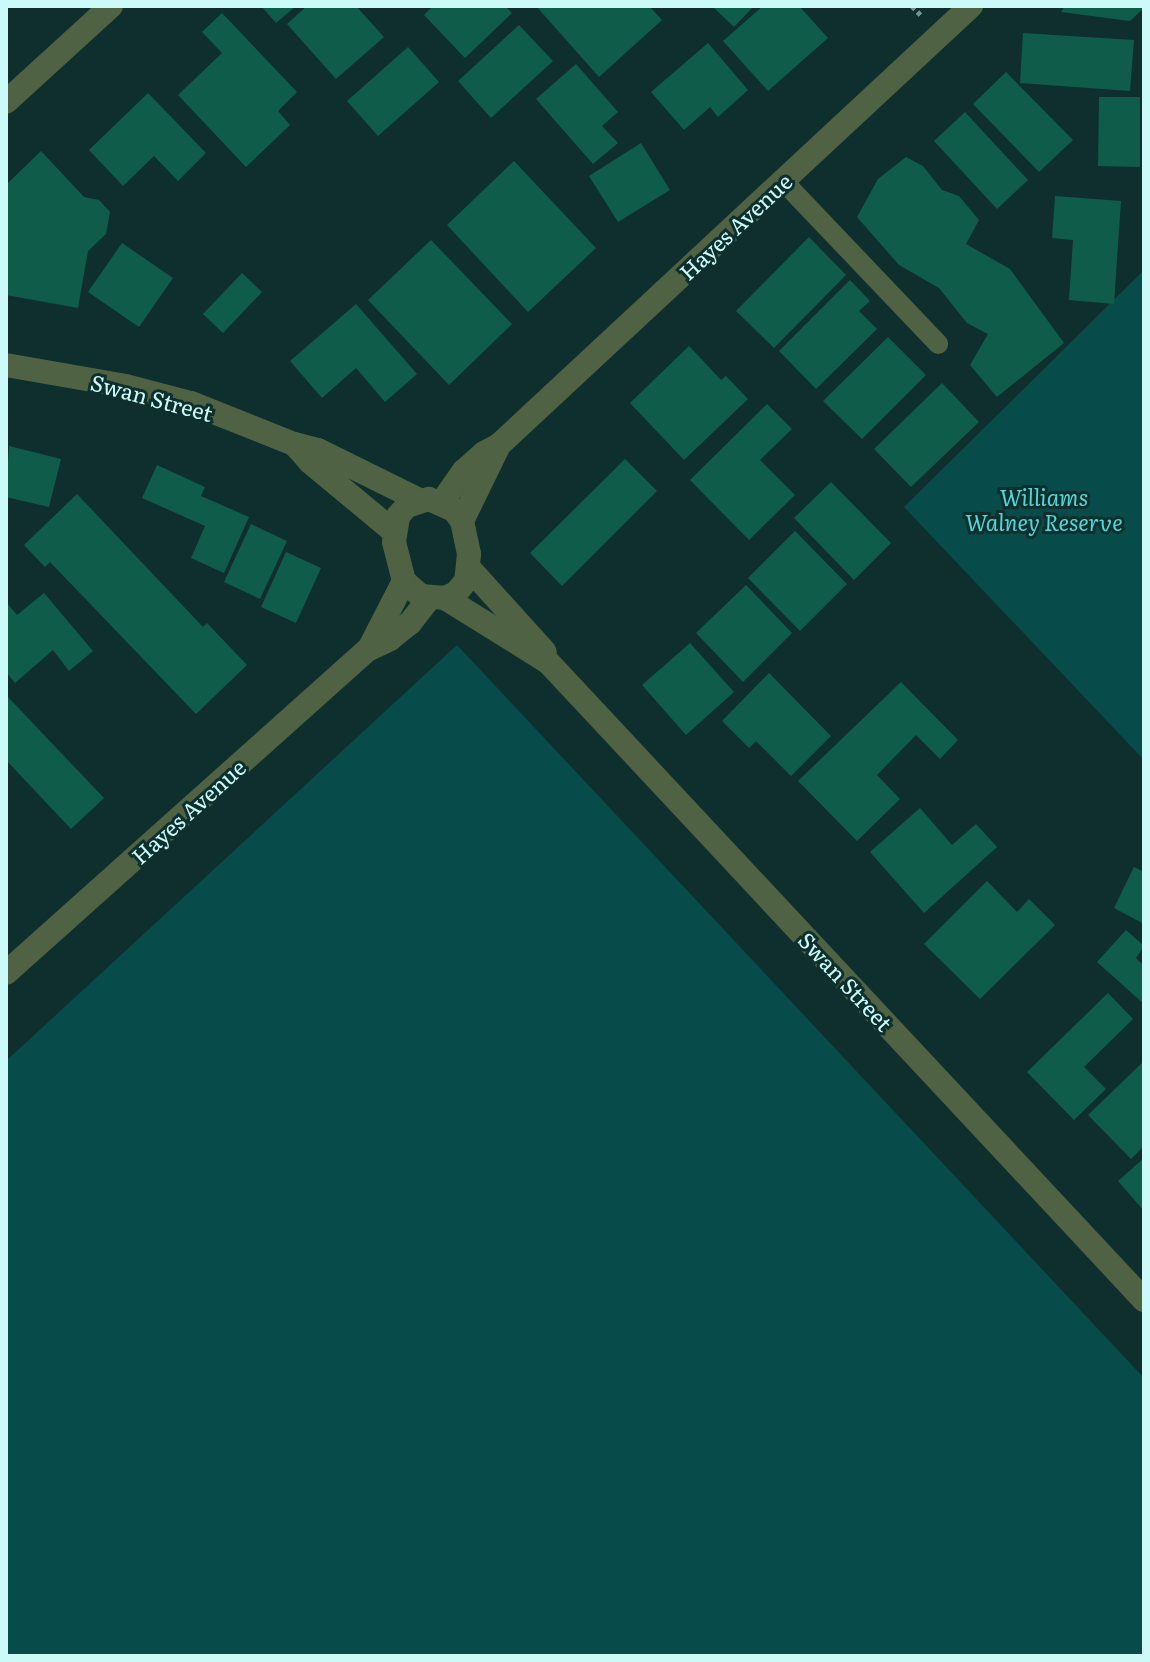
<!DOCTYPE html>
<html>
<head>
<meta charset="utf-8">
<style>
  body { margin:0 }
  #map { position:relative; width:1150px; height:1662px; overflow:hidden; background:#0e2f2e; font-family:Literata,serif }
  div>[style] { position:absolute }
  .green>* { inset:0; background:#074c4b }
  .building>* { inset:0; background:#105c4b }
  .path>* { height:5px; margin-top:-2.5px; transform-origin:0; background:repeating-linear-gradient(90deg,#6c9493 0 4px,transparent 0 8px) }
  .lane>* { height:20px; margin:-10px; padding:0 10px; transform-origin:10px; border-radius:10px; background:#4f6243 }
  .street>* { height:24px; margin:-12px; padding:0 12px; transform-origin:12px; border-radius:12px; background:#4f6243 }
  span { translate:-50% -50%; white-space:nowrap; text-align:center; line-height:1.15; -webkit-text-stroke:6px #0e2f2e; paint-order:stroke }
  .street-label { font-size:22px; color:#cbfaf8 }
  .park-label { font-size:22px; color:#4cd9d7; font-style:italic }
  .frame { position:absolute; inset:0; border:8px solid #cbfaf8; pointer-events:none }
</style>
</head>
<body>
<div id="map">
  <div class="green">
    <div style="clip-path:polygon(1144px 270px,1144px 760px,904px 507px)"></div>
    <div style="clip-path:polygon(457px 645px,1144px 1378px,1144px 1656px,6px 1656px,6px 1061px)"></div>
  </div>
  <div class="building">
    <div style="clip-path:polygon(261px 6px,296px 6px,276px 23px)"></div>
    <div style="clip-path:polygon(307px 6px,356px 6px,384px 37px,336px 79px,287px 24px)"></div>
    <div style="clip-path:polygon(433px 6px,505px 6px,512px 13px,465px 58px,424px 15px)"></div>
    <div style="clip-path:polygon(536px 6px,649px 6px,662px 20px,599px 77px)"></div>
    <div style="clip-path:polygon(712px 6px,754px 6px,734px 27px)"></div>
    <div style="clip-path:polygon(763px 6px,799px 6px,828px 38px,768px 91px,723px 41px)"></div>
    <div style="clip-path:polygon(1065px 6px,1144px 6px,1144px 8px,1130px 21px,1061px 12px)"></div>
    <div style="clip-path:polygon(222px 13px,297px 92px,278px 111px,290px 125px,246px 167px,178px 95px,222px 53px,202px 32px)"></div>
    <div style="clip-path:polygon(519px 25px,553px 61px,491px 118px,458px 81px)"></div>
    <div style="clip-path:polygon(1023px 33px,1134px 40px,1130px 91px,1020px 83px)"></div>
    <div style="clip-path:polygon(708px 43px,748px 90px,718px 117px,710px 107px,684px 130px,651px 92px)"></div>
    <div style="clip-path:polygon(408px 47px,439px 82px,378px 136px,347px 101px)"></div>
    <div style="clip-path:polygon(576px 64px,618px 112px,602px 126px,618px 143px,593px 164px,536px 99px)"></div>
    <div style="clip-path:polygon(1006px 72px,1073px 140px,1039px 172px,973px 104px)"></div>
    <div style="clip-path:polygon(148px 93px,206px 153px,178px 181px,154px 156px,123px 186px,89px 150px)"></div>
    <div style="clip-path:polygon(1099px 97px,1140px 97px,1140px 167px,1098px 166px)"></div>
    <div style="clip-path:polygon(965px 112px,1028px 180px,997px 209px,934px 141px)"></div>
    <div style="clip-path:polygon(641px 143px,670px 190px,618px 222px,589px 176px)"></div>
    <div style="clip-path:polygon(41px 151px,84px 197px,99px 200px,110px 212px,106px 234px,88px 251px,78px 308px,6px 295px,7px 184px)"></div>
    <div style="clip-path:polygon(906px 157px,923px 166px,942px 190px,959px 196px,979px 220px,966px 244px,1010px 269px,1064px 343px,997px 397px,970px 365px,988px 334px,967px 323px,939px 288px,899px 265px,857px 217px,878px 179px)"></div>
    <div style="clip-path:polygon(514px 161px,596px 248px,528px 312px,447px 225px)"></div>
    <div style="clip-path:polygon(1055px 196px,1121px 201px,1114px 304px,1069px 300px,1073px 240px,1052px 238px)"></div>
    <div style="clip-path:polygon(809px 237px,846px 275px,774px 348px,736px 311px)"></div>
    <div style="clip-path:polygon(431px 240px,512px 324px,449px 385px,368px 300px)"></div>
    <div style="clip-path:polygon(122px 243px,173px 278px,139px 327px,88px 292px)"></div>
    <div style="clip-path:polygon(242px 273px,262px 292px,223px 333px,203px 314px)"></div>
    <div style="clip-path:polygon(850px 280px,870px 301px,859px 311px,877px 329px,816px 389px,779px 351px)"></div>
    <div style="clip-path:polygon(356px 304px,417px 374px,385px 402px,356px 368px,322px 398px,290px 361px)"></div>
    <div style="clip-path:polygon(888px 337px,926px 375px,862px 439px,823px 401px)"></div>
    <div style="clip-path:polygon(689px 346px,721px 380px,726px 376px,748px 399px,684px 460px,630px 403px)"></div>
    <div style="clip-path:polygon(942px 383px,979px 422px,911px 487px,874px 449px)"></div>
    <div style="clip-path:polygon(767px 404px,792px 429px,760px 460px,795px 495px,749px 540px,690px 480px)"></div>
    <div style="clip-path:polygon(9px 446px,61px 459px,49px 507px,6px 497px)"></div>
    <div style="clip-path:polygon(625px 459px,657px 491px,562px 586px,530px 553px)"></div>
    <div style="clip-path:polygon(157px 465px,205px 487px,201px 496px,249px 517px,224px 573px,191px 558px,205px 526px,142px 498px)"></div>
    <div style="clip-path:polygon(831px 482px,891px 543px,854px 580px,794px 518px)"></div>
    <div style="clip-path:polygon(77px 494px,203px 627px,207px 623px,247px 665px,196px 714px,50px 562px,45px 567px,24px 545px)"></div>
    <div style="clip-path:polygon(251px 524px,287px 541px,260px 599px,224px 582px)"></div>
    <div style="clip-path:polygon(795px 531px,847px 584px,800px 631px,748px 578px)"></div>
    <div style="clip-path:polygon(286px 552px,321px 568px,296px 623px,261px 607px)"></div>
    <div style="clip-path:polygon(746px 585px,792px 633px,743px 682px,696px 633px)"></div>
    <div style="clip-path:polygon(44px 593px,93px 651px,69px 671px,53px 650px,15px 683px,6px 672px,6px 602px,17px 615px)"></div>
    <div style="clip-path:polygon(690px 643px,734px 692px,686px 735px,642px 685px)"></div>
    <div style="clip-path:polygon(769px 673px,831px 736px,791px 776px,756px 741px,749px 748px,722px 721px)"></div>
    <div style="clip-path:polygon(901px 682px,958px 740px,940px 759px,916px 735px,877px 775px,900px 799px,857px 841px,798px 781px)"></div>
    <div style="clip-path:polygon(6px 695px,104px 798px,71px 829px,6px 760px)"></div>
    <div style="clip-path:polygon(920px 808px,952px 845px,976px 824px,997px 847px,924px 913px,870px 852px)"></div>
    <div style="clip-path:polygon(1134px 867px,1144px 872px,1144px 924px,1114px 908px)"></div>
    <div style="clip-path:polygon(987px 881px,1017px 912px,1029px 899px,1055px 925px,980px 999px,924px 944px)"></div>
    <div style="clip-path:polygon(1126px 930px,1144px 946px,1136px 958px,1144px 966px,1144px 1004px,1097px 962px)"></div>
    <div style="clip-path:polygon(1108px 993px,1133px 1019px,1084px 1067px,1106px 1089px,1074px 1120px,1027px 1072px)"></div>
    <div style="clip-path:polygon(1144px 1061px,1144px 1146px,1131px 1159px,1088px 1115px)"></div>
    <div style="clip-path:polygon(1144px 1158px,1144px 1211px,1118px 1181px)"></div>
  </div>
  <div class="path">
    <div style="left:912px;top:6px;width:14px;rotate:45deg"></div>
  </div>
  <div class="lane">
    <div style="left:783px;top:181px;width:225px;rotate:46.4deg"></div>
  </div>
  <div class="street">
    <div style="left:6px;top:102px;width:142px;rotate:-42.4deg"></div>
    <div style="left:6px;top:365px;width:122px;rotate:9.9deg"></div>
    <div style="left:126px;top:386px;width:67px;rotate:14.7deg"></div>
    <div style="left:191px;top:403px;width:111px;rotate:21.7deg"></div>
    <div style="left:294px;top:444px;width:25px;rotate:14deg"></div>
    <div style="left:318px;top:450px;width:113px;rotate:26.3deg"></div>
    <div style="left:294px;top:444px;width:24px;rotate:48deg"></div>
    <div style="left:310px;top:462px;width:108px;rotate:39.7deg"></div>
    <div style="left:429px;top:499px;width:27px;rotate:24deg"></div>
    <div style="left:454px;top:510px;width:14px;rotate:54deg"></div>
    <div style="left:462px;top:521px;width:34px;rotate:78deg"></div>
    <div style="left:469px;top:554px;width:27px;rotate:96deg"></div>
    <div style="left:466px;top:581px;width:16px;rotate:130deg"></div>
    <div style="left:456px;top:593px;width:12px;rotate:156deg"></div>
    <div style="left:445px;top:598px;width:24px;rotate:-175deg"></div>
    <div style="left:421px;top:596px;width:23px;rotate:-139deg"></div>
    <div style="left:404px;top:581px;width:40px;rotate:-104.4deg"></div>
    <div style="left:394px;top:542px;width:26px;rotate:-81deg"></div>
    <div style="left:398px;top:516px;width:13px;rotate:-48deg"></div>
    <div style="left:407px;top:506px;width:23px;rotate:-18deg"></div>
    <div style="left:442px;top:502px;width:38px;rotate:-55deg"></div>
    <div style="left:464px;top:471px;width:27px;rotate:-42deg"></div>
    <div style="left:484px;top:453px;width:17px;rotate:-28deg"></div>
    <div style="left:499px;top:445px;width:645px;rotate:-42.93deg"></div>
    <div style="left:462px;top:521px;width:85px;rotate:-64deg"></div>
    <div style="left:469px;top:568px;width:113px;rotate:47.9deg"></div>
    <div style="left:445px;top:598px;width:121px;rotate:31.9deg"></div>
    <div style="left:548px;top:662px;width:873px;rotate:46.95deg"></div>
    <div style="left:369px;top:649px;width:76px;rotate:-62.8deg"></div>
    <div style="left:6px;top:973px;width:487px;rotate:-41.8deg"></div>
    <div style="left:369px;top:649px;width:23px;rotate:-25deg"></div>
    <div style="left:390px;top:639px;width:26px;rotate:-39deg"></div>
    <div style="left:410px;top:623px;width:31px;rotate:-52deg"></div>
  </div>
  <div class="street-label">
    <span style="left:735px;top:226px;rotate:-43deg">Hayes Avenue</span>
    <span style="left:152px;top:397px;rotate:15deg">Swan Street</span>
    <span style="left:188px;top:811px;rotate:-42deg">Hayes Avenue</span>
    <span style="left:846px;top:981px;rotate:47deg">Swan Street</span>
  </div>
  <div class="park-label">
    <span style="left:1044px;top:509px">Williams<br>Walney Reserve</span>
  </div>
  <div class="frame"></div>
</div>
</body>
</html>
